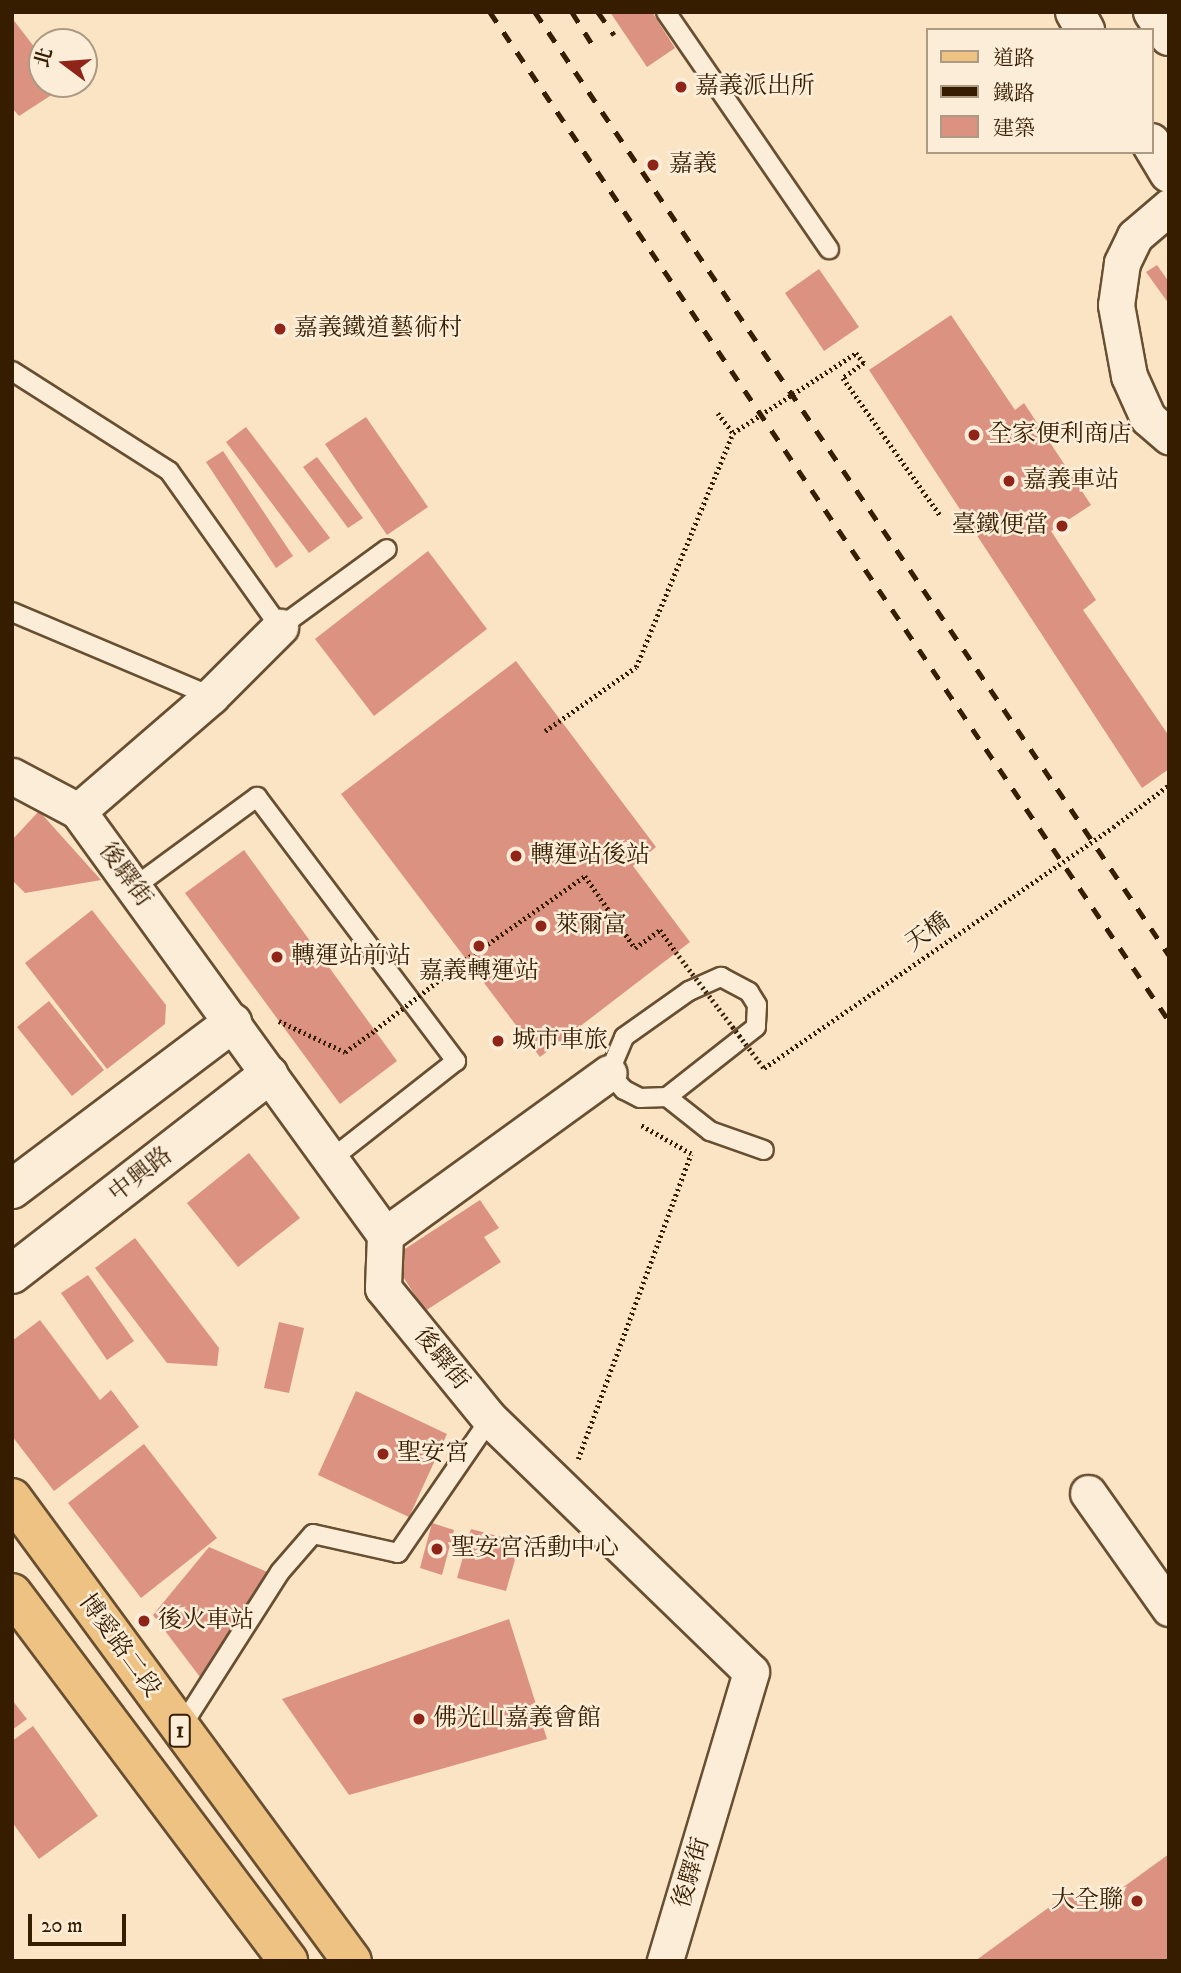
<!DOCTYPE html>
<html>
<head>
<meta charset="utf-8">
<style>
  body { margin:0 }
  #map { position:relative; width:1181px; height:1973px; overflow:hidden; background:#fae4c4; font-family:"IM FELL DW Pica","Noto Serif TC",serif }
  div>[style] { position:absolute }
  .building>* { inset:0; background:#dc9280 }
  .path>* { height:4.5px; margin-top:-2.25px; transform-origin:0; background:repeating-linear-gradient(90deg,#371d00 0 2px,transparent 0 5.5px) }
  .roads { filter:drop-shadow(2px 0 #684f31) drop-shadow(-2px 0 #684f31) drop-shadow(0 2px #684f31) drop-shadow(0 -2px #684f31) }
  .lane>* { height:18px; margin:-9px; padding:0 9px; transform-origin:9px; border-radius:9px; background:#fcedd9 }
  .street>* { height:35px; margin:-17.5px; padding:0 17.5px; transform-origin:17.5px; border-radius:17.5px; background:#fcedd9 }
  .secondary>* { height:38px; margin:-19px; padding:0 19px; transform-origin:19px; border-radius:19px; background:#fcedd9 }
  .primary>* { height:38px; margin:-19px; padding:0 19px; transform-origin:19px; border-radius:19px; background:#edc282 }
  .rail>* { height:5px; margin-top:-2.5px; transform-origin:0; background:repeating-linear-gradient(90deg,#371d00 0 12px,transparent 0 24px) }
  .path-bridge>* { height:4.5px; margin-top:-2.25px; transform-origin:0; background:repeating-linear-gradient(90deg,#371d00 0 2px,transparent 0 5.5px) }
  .dots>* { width:19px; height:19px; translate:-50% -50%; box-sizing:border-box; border:4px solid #fcedd9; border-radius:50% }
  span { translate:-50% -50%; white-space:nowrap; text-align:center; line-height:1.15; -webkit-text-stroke:5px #fcedd9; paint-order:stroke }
  .shield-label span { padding:2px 5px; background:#fcedd9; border:2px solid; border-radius:5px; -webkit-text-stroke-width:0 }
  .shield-label { font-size:23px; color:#371d00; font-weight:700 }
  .poi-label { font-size:24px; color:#371d00 }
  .left { translate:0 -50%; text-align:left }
  .right { translate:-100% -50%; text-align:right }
  .street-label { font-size:24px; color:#371d00 }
  .frame { position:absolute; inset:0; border:14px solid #371d00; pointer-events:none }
  .legend { position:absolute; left:926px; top:28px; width:228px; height:126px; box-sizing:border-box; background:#fcedd9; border:2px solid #ad9a82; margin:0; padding:9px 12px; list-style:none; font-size:21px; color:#371d00 }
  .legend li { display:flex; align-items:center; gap:14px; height:35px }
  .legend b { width:35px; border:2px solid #ad9a82 }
  .north { position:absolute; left:28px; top:28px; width:70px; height:70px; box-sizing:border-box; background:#fcedd9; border:2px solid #ad9a82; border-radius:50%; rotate:286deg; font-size:19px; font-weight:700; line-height:28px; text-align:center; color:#371d00 }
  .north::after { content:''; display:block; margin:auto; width:24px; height:32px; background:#8f2418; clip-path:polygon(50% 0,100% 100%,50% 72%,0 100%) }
  .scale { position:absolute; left:28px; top:1914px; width:98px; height:32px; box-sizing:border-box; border:4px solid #371d00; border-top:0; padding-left:9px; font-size:21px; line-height:24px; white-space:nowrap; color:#371d00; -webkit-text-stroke:5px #fcedd9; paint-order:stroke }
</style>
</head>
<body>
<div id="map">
  <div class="building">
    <div style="clip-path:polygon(610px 12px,652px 12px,675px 48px,647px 67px)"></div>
    <div style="clip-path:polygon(12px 18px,42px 57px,42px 84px,64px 87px,19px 116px,12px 108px)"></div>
    <div style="clip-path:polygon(1157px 265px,1169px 282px,1169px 304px,1146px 272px)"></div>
    <div style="clip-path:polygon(819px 269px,859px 327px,824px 351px,785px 293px)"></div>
    <div style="clip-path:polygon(951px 315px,1015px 410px,1024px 403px,1091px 505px,1051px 531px,1096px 600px,1083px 610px,1169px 736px,1169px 769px,1142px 788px,869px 370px)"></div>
    <div style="clip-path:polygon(366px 417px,428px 507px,387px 535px,325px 444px)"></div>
    <div style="clip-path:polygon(246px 427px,330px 538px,309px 553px,226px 442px)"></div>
    <div style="clip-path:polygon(223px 451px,293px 556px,276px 568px,206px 462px)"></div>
    <div style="clip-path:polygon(317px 457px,363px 518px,348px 528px,303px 467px)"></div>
    <div style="clip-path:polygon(428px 551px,487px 629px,374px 716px,315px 639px)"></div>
    <div style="clip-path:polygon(516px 661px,656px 847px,633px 866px,690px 942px,540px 1057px,341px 794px)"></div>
    <div style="clip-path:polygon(39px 811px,101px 880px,25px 893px,12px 880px,12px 840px)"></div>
    <div style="clip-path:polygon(244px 850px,397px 1061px,340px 1104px,185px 893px)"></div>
    <div style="clip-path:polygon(92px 910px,166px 1005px,165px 1024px,107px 1069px,25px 963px)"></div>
    <div style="clip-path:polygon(49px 1001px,104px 1070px,72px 1096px,17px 1027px)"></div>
    <div style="clip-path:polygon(249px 1153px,300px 1218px,238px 1267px,187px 1203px)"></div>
    <div style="clip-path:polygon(480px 1200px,499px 1228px,484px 1237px,501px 1262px,425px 1311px,391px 1258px)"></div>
    <div style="clip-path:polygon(135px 1238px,219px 1348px,217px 1366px,167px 1363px,95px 1268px)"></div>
    <div style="clip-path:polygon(88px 1275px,134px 1341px,107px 1360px,61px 1293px)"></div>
    <div style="clip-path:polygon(40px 1320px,100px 1400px,111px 1390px,139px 1427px,54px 1491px,12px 1436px,12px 1341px)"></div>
    <div style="clip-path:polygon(279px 1322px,304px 1328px,289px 1393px,264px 1388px)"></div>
    <div style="clip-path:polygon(356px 1391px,447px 1434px,409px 1517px,318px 1475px)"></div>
    <div style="clip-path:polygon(144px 1444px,217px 1538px,141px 1598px,68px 1503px)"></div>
    <div style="clip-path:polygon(432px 1523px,454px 1530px,442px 1575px,420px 1568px)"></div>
    <div style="clip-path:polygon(471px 1529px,520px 1542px,506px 1591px,457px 1578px)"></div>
    <div style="clip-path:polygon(209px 1547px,272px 1574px,200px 1677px,153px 1615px)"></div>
    <div style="clip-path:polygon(509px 1619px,547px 1739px,349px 1795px,282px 1699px)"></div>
    <div style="clip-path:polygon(12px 1700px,27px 1719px,12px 1730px)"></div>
    <div style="clip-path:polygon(33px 1726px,98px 1816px,39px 1859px,12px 1822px,12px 1741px)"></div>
    <div style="clip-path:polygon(1169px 1854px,1169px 1961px,975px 1961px,1073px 1890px,1089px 1912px)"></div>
  </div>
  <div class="path">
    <div style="left:856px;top:353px;width:13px;rotate:51deg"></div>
    <div style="left:864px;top:363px;width:26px;rotate:144deg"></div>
    <div style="left:843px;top:378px;width:168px;rotate:54.7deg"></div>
    <div style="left:718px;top:413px;width:25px;rotate:53deg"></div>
    <div style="left:1113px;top:827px;width:70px;rotate:-36.9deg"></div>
    <div style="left:465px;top:960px;width:146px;rotate:-35deg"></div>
    <div style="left:585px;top:876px;width:88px;rotate:55.2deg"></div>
    <div style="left:635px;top:948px;width:31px;rotate:-36deg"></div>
    <div style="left:660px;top:930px;width:27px;rotate:54deg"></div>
    <div style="left:279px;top:1021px;width:73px;rotate:25.2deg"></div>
    <div style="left:345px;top:1052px;width:37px;rotate:-36deg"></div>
    <div style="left:578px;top:1459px;width:325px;rotate:-69.7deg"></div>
    <div style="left:691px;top:1154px;width:59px;rotate:-150.4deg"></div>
  </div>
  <div class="roads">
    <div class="lane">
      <div style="left:666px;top:12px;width:288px;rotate:55.5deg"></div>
      <div style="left:12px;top:371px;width:186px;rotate:32.5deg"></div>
      <div style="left:169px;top:471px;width:191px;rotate:54.6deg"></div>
      <div style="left:280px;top:627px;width:132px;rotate:-36.1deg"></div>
      <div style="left:12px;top:612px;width:216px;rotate:22.9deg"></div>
      <div style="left:133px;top:888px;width:154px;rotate:-36.3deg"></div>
      <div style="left:257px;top:797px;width:331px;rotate:53deg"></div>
      <div style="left:456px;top:1061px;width:160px;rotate:141.8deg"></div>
      <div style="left:721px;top:977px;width:32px;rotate:28deg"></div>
      <div style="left:749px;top:992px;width:15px;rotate:58deg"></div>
      <div style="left:757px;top:1005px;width:22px;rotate:93deg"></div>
      <div style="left:756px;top:1027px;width:113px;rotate:141.8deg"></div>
      <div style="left:667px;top:1097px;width:27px;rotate:178deg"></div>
      <div style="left:640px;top:1098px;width:18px;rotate:-153deg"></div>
      <div style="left:624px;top:1090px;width:23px;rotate:-131deg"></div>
      <div style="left:609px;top:1073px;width:39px;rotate:-67deg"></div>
      <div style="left:624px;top:1037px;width:80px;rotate:-35.3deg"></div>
      <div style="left:689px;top:991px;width:35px;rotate:-24deg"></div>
      <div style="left:667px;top:1097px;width:55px;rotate:38.3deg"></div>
      <div style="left:710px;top:1131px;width:57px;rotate:19.4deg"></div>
      <div style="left:180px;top:1729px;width:186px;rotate:-57.5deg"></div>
      <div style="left:280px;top:1572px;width:50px;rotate:-49deg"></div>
      <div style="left:313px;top:1534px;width:87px;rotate:12.6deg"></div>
      <div style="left:398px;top:1553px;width:163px;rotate:-55.5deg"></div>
    </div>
    <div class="street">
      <div style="left:1169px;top:207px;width:45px;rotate:139.5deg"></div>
      <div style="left:1135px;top:236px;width:30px;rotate:116deg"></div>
      <div style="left:1122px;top:263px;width:42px;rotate:98.1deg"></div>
      <div style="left:1116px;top:305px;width:72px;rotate:79.6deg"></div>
      <div style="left:1129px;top:376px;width:46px;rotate:65.7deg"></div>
      <div style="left:1148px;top:418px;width:28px;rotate:41deg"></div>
      <div style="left:12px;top:776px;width:75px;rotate:27.9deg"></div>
      <div style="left:78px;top:811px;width:523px;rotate:54.09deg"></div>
      <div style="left:385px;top:1235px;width:53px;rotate:92.2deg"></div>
      <div style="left:383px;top:1288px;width:169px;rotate:50.8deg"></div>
      <div style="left:490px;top:1419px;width:363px;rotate:44.1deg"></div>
      <div style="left:751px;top:1672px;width:302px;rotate:106.6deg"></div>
      <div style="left:78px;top:811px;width:176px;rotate:-40.8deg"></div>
      <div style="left:211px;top:696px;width:98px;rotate:-45deg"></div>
      <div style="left:385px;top:1235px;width:276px;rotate:-35.9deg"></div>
      <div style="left:1088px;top:1493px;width:141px;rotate:54.8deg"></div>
    </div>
    <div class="secondary">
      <div style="left:1075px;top:12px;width:21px;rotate:61deg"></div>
      <div style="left:1153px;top:12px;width:29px;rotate:56deg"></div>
      <div style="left:1151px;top:143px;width:35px;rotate:59deg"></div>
      <div style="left:12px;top:1189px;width:276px;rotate:-37deg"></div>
      <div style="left:12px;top:1274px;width:325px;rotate:-37.8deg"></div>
    </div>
    <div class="primary">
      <div style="left:12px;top:1498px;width:574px;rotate:53.71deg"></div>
      <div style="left:12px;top:1593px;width:460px;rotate:53.1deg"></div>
    </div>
  </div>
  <div class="rail">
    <div style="left:490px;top:12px;width:1216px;rotate:56.06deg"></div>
    <div style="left:535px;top:12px;width:1136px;rotate:56.09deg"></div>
    <div style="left:572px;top:12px;width:39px;rotate:58deg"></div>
    <div style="left:598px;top:12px;width:28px;rotate:55deg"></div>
  </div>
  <div class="path-bridge">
    <div style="left:545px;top:731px;width:111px;rotate:-35.1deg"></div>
    <div style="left:636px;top:667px;width:253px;rotate:-67.5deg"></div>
    <div style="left:733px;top:433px;width:147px;rotate:-33deg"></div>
    <div style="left:676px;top:952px;width:146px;rotate:52.8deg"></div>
    <div style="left:764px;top:1068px;width:424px;rotate:-34.6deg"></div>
    <div style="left:375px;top:1030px;width:114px;rotate:-37.9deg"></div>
  </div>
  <div class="dots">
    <div style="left:681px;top:87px;background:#8f2418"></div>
    <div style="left:653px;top:165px;background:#8f2418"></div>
    <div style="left:280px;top:329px;background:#8f2418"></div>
    <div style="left:974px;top:435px;background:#8f2418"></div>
    <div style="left:1009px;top:481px;background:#8f2418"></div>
    <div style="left:1062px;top:526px;background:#8f2418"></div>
    <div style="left:516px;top:856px;background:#8f2418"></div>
    <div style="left:541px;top:926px;background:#8f2418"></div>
    <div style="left:479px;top:946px;background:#8f2418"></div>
    <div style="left:277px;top:957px;background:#8f2418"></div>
    <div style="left:498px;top:1041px;background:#8f2418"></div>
    <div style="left:383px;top:1454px;background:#8f2418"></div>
    <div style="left:437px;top:1549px;background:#8f2418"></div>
    <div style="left:144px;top:1621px;background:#8f2418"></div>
    <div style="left:419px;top:1719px;background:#8f2418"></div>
    <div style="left:1137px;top:1901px;background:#8f2418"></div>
  </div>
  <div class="shield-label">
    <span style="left:180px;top:1731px">1</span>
  </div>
  <div class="poi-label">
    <span class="left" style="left:695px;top:87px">嘉義派出所</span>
    <span class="left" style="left:669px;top:165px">嘉義</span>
    <span class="left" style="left:294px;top:329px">嘉義鐵道藝術村</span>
    <span class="left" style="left:988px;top:435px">全家便利商店</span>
    <span class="left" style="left:1023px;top:481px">嘉義車站</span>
    <span class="right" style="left:1048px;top:526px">臺鐵便當</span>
    <span class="left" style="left:530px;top:856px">轉運站後站</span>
    <span class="left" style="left:555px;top:926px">萊爾富</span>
    <span class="left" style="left:291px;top:957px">轉運站前站</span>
    <span style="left:479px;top:972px">嘉義轉運站</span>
    <span class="left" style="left:512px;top:1041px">城市車旅</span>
    <span class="left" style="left:397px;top:1454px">聖安宮</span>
    <span class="left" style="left:451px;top:1549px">聖安宮活動中心</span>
    <span class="left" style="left:158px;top:1621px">後火車站</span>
    <span class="left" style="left:433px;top:1719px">佛光山嘉義會館</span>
    <span class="right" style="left:1123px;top:1901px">大全聯</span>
  </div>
  <div class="street-label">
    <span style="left:125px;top:875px;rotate:54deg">後驛街</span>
    <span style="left:928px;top:933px;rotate:-35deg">天橋</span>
    <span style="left:141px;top:1175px;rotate:-38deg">中興路</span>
    <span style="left:441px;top:1359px;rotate:51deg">後驛街</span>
    <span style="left:119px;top:1646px;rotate:54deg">博愛路二段</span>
    <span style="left:692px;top:1873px;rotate:-73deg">後驛街</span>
  </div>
  <div class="frame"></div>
  <ul class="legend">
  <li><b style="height:9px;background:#edc282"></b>道路</li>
  <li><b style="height:9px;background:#371d00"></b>鐵路</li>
  <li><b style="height:19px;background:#dc9280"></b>建築</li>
  </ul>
  <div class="north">北</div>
  <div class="scale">20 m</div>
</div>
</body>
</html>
